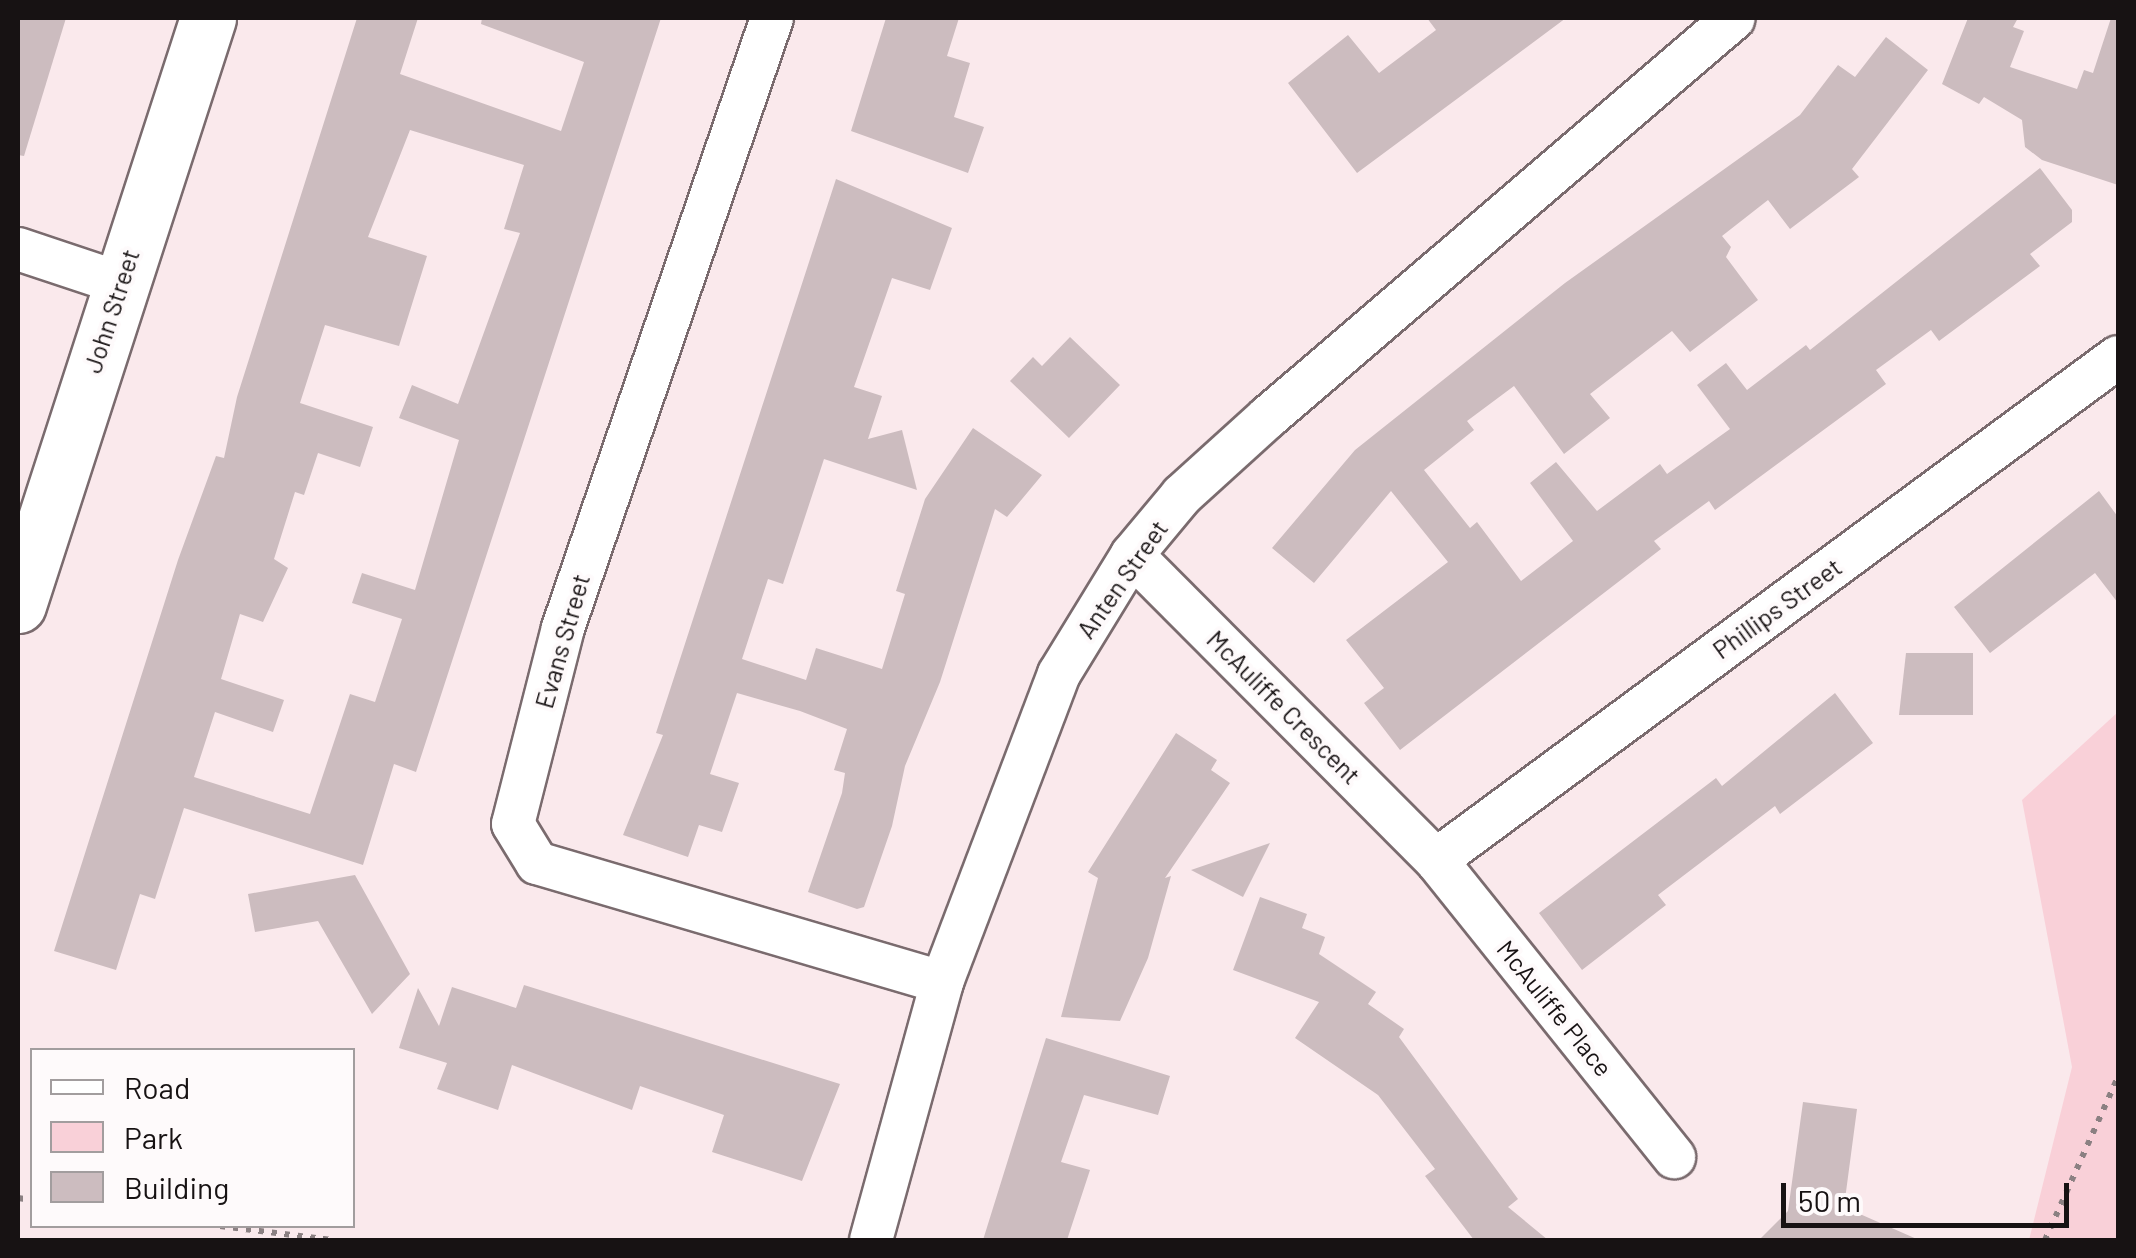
<!DOCTYPE html>
<html>
<head>
<meta charset="utf-8">
<style>
  body { margin:0 }
  #map { position:relative; width:2136px; height:1258px; overflow:hidden; background:#fae9ec; font-family:Barlow,sans-serif }
  div>[style] { position:absolute }
  .green>* { inset:0; background:#f9d0d8 }
  .building>* { inset:0; background:#ccbcbf }
  .path>* { height:6px; margin-top:-3px; transform-origin:0; background:repeating-linear-gradient(90deg,#8b8082 0 5px,transparent 0 13px) }
  .roads { filter:drop-shadow(2px 0 #7a6b6e) drop-shadow(-2px 0 #7a6b6e) drop-shadow(0 2px #7a6b6e) drop-shadow(0 -2px #7a6b6e) }
  .street>* { height:42px; margin:-21px; padding:0 21px; transform-origin:21px; border-radius:21px; background:#fff }
  .secondary>* { height:55px; margin:-27.5px; padding:0 27.5px; transform-origin:27.5px; border-radius:27.5px; background:#fff }
  span { translate:-50% -50%; white-space:nowrap; text-align:center; line-height:1.15; -webkit-text-stroke:8px #fefafb; paint-order:stroke }
  .street-label { font-size:25px; color:#171213 }
  .frame { position:absolute; inset:0; border:20px solid #171213; pointer-events:none }
  .legend { position:absolute; left:30px; top:1048px; width:325px; height:180px; box-sizing:border-box; background:#fefafb; border:2px solid #a29d9e; margin:0; padding:12px 18px; list-style:none; font-size:30px; color:#171213 }
  .legend li { display:flex; align-items:center; gap:20px; height:50px }
  .legend b { width:50px; border:2px solid #a29d9e }
  .scale { position:absolute; left:1781px; top:1183px; width:288px; height:45px; box-sizing:border-box; border:5px solid #171213; border-top:0; padding-left:12px; font-size:30px; line-height:35px; white-space:nowrap; color:#171213; -webkit-text-stroke:8px #fefafb; paint-order:stroke }
</style>
</head>
<body>
<div id="map">
  <div class="green">
    <div style="clip-path:polygon(2118px 712px,2118px 1240px,2029px 1240px,2072px 1067px,2022px 800px)"></div>
  </div>
  <div class="building">
    <div style="clip-path:polygon(18px 18px,66px 18px,24px 156px,18px 155px)"></div>
    <div style="clip-path:polygon(evenodd,357px 18px,418px 18px,400px 74px,561px 131px,584px 62px,481px 24px,482px 18px,661px 18px,416px 772px,394px 764px,363px 865px,184px 808px,155px 899px,140px 894px,116px 970px,54px 951px,178px 560px,216px 456px,224px 458px,237px 397px,357px 18px,410px 130px,524px 165px,504px 229px,520px 233px,458px 404px,412px 385px,399px 418px,459px 440px,415px 590px,362px 573px,352px 603px,402px 619px,375px 702px,350px 694px,310px 814px,194px 777px,215px 712px,273px 732px,284px 700px,221px 679px,240px 614px,263px 622px,288px 568px,274px 559px,295px 492px,304px 495px,318px 453px,360px 467px,373px 427px,300px 403px,325px 325px,399px 346px,427px 256px,368px 237px,410px 130px)"></div>
    <div style="clip-path:polygon(886px 18px,959px 18px,947px 56px,970px 63px,954px 117px,984px 127px,968px 173px,851px 131px)"></div>
    <div style="clip-path:polygon(1427px 18px,1566px 18px,1357px 173px,1288px 83px,1348px 35px,1379px 73px,1436px 30px)"></div>
    <div style="clip-path:polygon(1968px 18px,2018px 18px,2013px 27px,2024px 31px,2010px 67px,2077px 89px,2084px 70px,2093px 73px,2111px 18px,2118px 18px,2118px 185px,2042px 160px,2025px 147px,2022px 120px,1984px 97px,1979px 104px,1942px 84px)"></div>
    <div style="clip-path:polygon(1886px 37px,1928px 70px,1852px 169px,1859px 177px,1790px 229px,1768px 200px,1722px 236px,1731px 247px,1726px 257px,1758px 300px,1690px 352px,1672px 331px,1590px 394px,1610px 418px,1564px 454px,1514px 386px,1467px 421px,1474px 430px,1424px 470px,1470px 528px,1477px 522px,1521px 581px,1573px 541px,1530px 483px,1556px 462px,1597px 511px,1660px 464px,1667px 474px,1730px 429px,1697px 385px,1726px 363px,1747px 390px,1806px 345px,1810px 350px,2040px 168px,2072px 210px,2072px 222px,2030px 254px,2040px 266px,1939px 341px,1931px 330px,1876px 370px,1886px 384px,1715px 510px,1709px 501px,1654px 541px,1661px 549px,1400px 750px,1364px 703px,1384px 688px,1346px 640px,1448px 562px,1391px 491px,1314px 583px,1272px 548px,1355px 450px,1565px 283px,1800px 115px,1838px 65px,1855px 77px)"></div>
    <div style="clip-path:polygon(836px 179px,952px 228px,930px 290px,892px 278px,854px 387px,882px 396px,868px 439px,902px 430px,917px 490px,824px 459px,783px 584px,768px 579px,742px 659px,806px 680px,816px 648px,882px 669px,905px 594px,896px 591px,925px 499px,973px 428px,1042px 475px,1007px 517px,995px 509px,940px 682px,905px 766px,892px 826px,864px 907px,857px 909px,808px 892px,842px 793px,845px 773px,834px 770px,847px 729px,800px 711px,737px 693px,710px 774px,739px 783px,722px 832px,699px 825px,688px 857px,623px 835px,663px 735px,656px 733px)"></div>
    <div style="clip-path:polygon(1070px 337px,1120px 385px,1069px 438px,1010px 381px,1033px 357px,1042px 366px)"></div>
    <div style="clip-path:polygon(2099px 491px,2118px 517px,2118px 603px,2095px 573px,1990px 653px,1954px 607px)"></div>
    <div style="clip-path:polygon(1906px 653px,1973px 653px,1973px 715px,1899px 715px)"></div>
    <div style="clip-path:polygon(1835px 693px,1873px 743px,1780px 814px,1775px 806px,1658px 895px,1666px 905px,1582px 970px,1539px 913px,1716px 778px,1722px 786px)"></div>
    <div style="clip-path:polygon(1176px 733px,1217px 760px,1211px 770px,1230px 783px,1165px 878px,1171px 876px,1148px 958px,1120px 1021px,1061px 1017px,1098px 878px,1088px 872px)"></div>
    <div style="clip-path:polygon(1270px 843px,1243px 897px,1191px 870px)"></div>
    <div style="clip-path:polygon(355px 875px,410px 974px,372px 1014px,318px 921px,255px 932px,248px 894px)"></div>
    <div style="clip-path:polygon(1260px 897px,1307px 914px,1302px 928px,1325px 937px,1319px 954px,1376px 992px,1368px 1004px,1404px 1029px,1399px 1037px,1518px 1199px,1508px 1207px,1548px 1240px,1474px 1240px,1425px 1176px,1435px 1169px,1378px 1095px,1295px 1038px,1319px 1002px,1233px 970px)"></div>
    <div style="clip-path:polygon(524px 985px,840px 1084px,802px 1181px,712px 1152px,724px 1115px,640px 1086px,632px 1110px,512px 1065px,498px 1110px,437px 1089px,447px 1063px,399px 1048px,418px 988px,439px 1026px,452px 987px,516px 1008px)"></div>
    <div style="clip-path:polygon(1046px 1038px,1170px 1076px,1158px 1115px,1084px 1095px,1061px 1162px,1090px 1170px,1067px 1240px,983px 1240px)"></div>
    <div style="clip-path:polygon(1803px 1102px,1857px 1109px,1844px 1207px,1919px 1240px,1759px 1240px,1788px 1211px)"></div>
  </div>
  <div class="path">
    <div style="left:18px;top:1198px;width:14px;rotate:8deg"></div>
    <div style="left:220px;top:1226px;width:113px;rotate:7.1deg"></div>
    <div style="left:2045px;top:1240px;width:179px;rotate:-65.9deg"></div>
  </div>
  <div class="roads">
    <div class="street">
      <div style="left:772px;top:18px;width:645px;rotate:108.91deg"></div>
      <div style="left:563px;top:628px;width:202px;rotate:104.3deg"></div>
      <div style="left:513px;top:824px;width:46px;rotate:58.4deg"></div>
      <div style="left:537px;top:863px;width:422px;rotate:16.4deg"></div>
      <div style="left:18px;top:249px;width:108px;rotate:18.4deg"></div>
      <div style="left:1132px;top:555px;width:431px;rotate:45.1deg"></div>
      <div style="left:1436px;top:860px;width:381px;rotate:51.3deg"></div>
      <div style="left:1436px;top:860px;width:847px;rotate:-36.41deg"></div>
      <div style="left:871px;top:1240px;width:268px;rotate:-74.6deg"></div>
      <div style="left:942px;top:982px;width:329px;rotate:-69.2deg"></div>
      <div style="left:1059px;top:674px;width:140px;rotate:-58.5deg"></div>
      <div style="left:1132px;top:555px;width:78px;rotate:-50.2deg"></div>
      <div style="left:1182px;top:495px;width:116px;rotate:-42.2deg"></div>
      <div style="left:1268px;top:417px;width:613px;rotate:-40.57deg"></div>
    </div>
    <div class="secondary">
      <div style="left:18px;top:605px;width:617px;rotate:-72.06deg"></div>
    </div>
  </div>
  <div class="street-label">
    <span style="left:111px;top:311px;rotate:-72deg">John Street</span>
    <span style="left:1122px;top:579px;rotate:-55deg">Anten Street</span>
    <span style="left:1777px;top:608px;rotate:-36deg">Phillips Street</span>
    <span style="left:562px;top:641px;rotate:-74deg">Evans Street</span>
    <span style="left:1284px;top:707px;rotate:45deg">McAuliffe Crescent</span>
    <span style="left:1555px;top:1008px;rotate:51deg">McAuliffe Place</span>
  </div>
  <div class="frame"></div>
  <ul class="legend">
  <li><b style="height:12px;background:#fff"></b>Road</li>
  <li><b style="height:28px;background:#f9d0d8"></b>Park</li>
  <li><b style="height:28px;background:#ccbcbf"></b>Building</li>
  </ul>
  <div class="scale">50 m</div>
</div>
</body>
</html>
